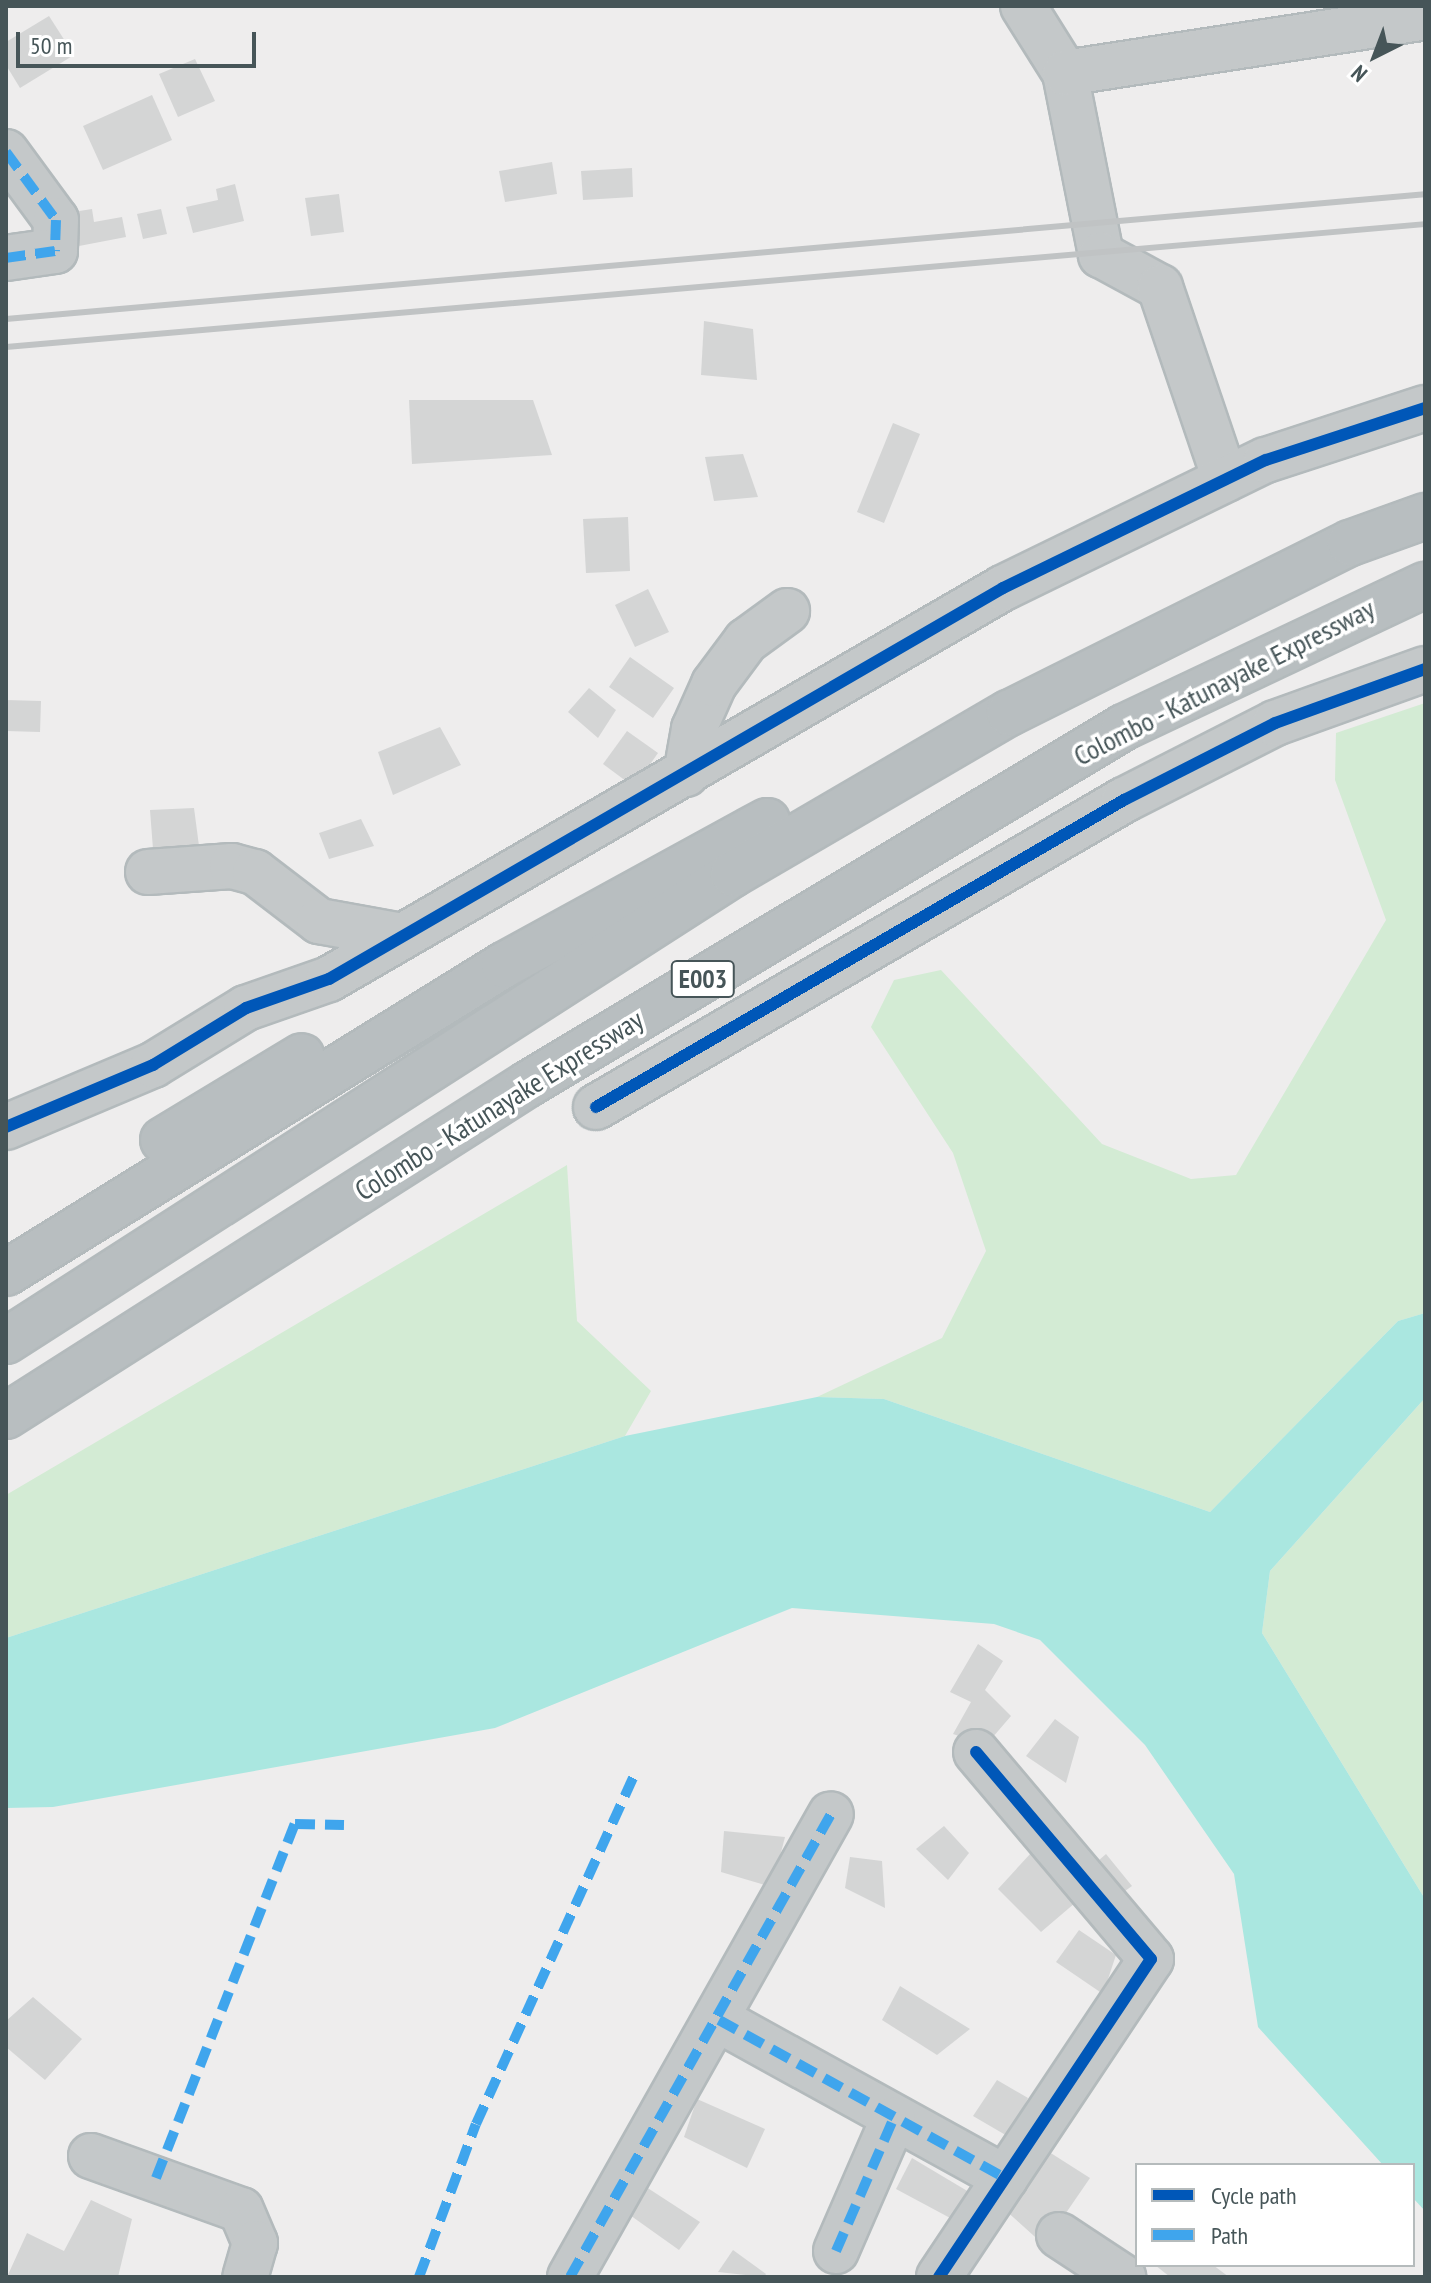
<!DOCTYPE html>
<html>
<head>
<meta charset="utf-8">
<style>
  body { margin:0 }
  #map { position:relative; width:1431px; height:2283px; overflow:hidden; background:#eeeded; font-family:"PT Sans Narrow",sans-serif }
  div>[style] { position:absolute }
  .green>* { inset:0; background:#d3ebd4 }
  .water>* { inset:0; background:#aae7e0 }
  .building>* { inset:0; background:#d4d5d5 }
  .roads { filter:drop-shadow(2px 0 #b3babc) drop-shadow(-2px 0 #b3babc) drop-shadow(0 2px #b3babc) drop-shadow(0 -2px #b3babc) }
  .minor>* { height:44px; margin:-22px; padding:0 22px; transform-origin:22px; border-radius:22px; background:#c4c8c9 }
  .highway>* { height:44px; margin:-22px; padding:0 22px; transform-origin:22px; border-radius:22px; background:#b8bec0 }
  .rail>* { height:6px; margin:-3px; padding:0 3px; transform-origin:3px; border-radius:3px; background:#c0c3c4 }
  .quiet>* { height:10px; margin-top:-5px; transform-origin:0; background:repeating-linear-gradient(90deg,#3fa5ed 0 20px,transparent 0 30px) }
  .cycleway>* { height:12px; margin:-6px; padding:0 6px; transform-origin:6px; border-radius:6px; background:#0057b8 }
  span { translate:-50% -50%; white-space:nowrap; text-align:center; line-height:1.15; -webkit-text-stroke:7px #fff; paint-order:stroke }
  .shield-label span { padding:2px 6px; background:#fff; border:2px solid; border-radius:6px; -webkit-text-stroke-width:0 }
  .shield-label { font-size:26px; color:#465558; font-weight:700 }
  .street-label { font-size:28px; color:#465558 }
  .frame { position:absolute; inset:0; border:8px solid #465558; pointer-events:none }
  .legend { position:absolute; left:1135px; top:2163px; width:280px; height:104px; box-sizing:border-box; background:#fff; border:2px solid #b5bbbc; margin:0; padding:10px 14px; list-style:none; font-size:24px; color:#465558 }
  .legend li { display:flex; align-items:center; gap:16px; height:40px }
  .legend b { width:40px; border:2px solid #b5bbbc }
  .north { position:absolute; left:1335px; top:16px; width:80px; height:80px; -webkit-text-stroke:6px #fff; paint-order:stroke; rotate:222deg; font-size:22px; font-weight:700; line-height:32px; text-align:center; color:#465558 }
  .north::after { content:''; display:block; margin:auto; width:28px; height:36px; background:#465558; clip-path:polygon(50% 0,100% 100%,50% 72%,0 100%) }
  .scale { position:absolute; left:16px; top:32px; width:240px; height:36px; box-sizing:border-box; border:4px solid #465558; border-top:0; padding-left:10px; font-size:24px; line-height:28px; white-space:nowrap; color:#465558; -webkit-text-stroke:6px #fff; paint-order:stroke }
</style>
</head>
<body>
<div id="map">
  <div class="green">
    <div style="clip-path:polygon(1425px 703px,1425px 1313px,1398px 1321px,1210px 1512px,884px 1399px,817px 1397px,942px 1338px,986px 1251px,953px 1153px,871px 1027px,894px 980px,941px 970px,1102px 1144px,1191px 1179px,1236px 1175px,1386px 920px,1335px 780px,1336px 733px)"></div>
    <div style="clip-path:polygon(567px 1165px,577px 1321px,651px 1391px,625px 1436px,6px 1638px,6px 1495px)"></div>
    <div style="clip-path:polygon(1425px 1398px,1425px 1899px,1262px 1633px,1270px 1571px)"></div>
  </div>
  <div class="water">
    <div style="clip-path:polygon(1425px 1313px,1425px 1398px,1270px 1571px,1262px 1633px,1425px 1899px,1425px 2211px,1413px 2198px,1413px 2165px,1383px 2165px,1258px 2027px,1234px 1874px,1145px 1745px,1040px 1640px,994px 1624px,792px 1608px,495px 1728px,53px 1807px,6px 1808px,6px 1638px,625px 1436px,817px 1397px,884px 1399px,1210px 1512px,1398px 1321px)"></div>
  </div>
  <div class="building">
    <div style="clip-path:polygon(49px 16px,74px 55px,20px 88px,6px 65px,6px 42px)"></div>
    <div style="clip-path:polygon(195px 59px,215px 101px,178px 117px,159px 74px)"></div>
    <div style="clip-path:polygon(152px 95px,172px 140px,103px 170px,83px 126px)"></div>
    <div style="clip-path:polygon(552px 162px,557px 194px,505px 202px,499px 171px)"></div>
    <div style="clip-path:polygon(632px 168px,633px 197px,583px 200px,581px 171px)"></div>
    <div style="clip-path:polygon(235px 184px,244px 221px,193px 233px,186px 207px,218px 200px,216px 189px)"></div>
    <div style="clip-path:polygon(339px 194px,344px 232px,311px 236px,305px 198px)"></div>
    <div style="clip-path:polygon(92px 209px,94px 222px,122px 217px,126px 237px,79px 246px,73px 212px)"></div>
    <div style="clip-path:polygon(161px 209px,167px 234px,143px 239px,137px 214px)"></div>
    <div style="clip-path:polygon(704px 321px,753px 329px,757px 380px,701px 375px)"></div>
    <div style="clip-path:polygon(409px 400px,533px 400px,552px 455px,412px 464px)"></div>
    <div style="clip-path:polygon(893px 423px,920px 434px,884px 523px,857px 512px)"></div>
    <div style="clip-path:polygon(743px 454px,758px 497px,714px 501px,705px 457px)"></div>
    <div style="clip-path:polygon(628px 517px,630px 571px,586px 573px,583px 519px)"></div>
    <div style="clip-path:polygon(648px 589px,669px 632px,635px 647px,615px 605px)"></div>
    <div style="clip-path:polygon(630px 657px,674px 688px,653px 718px,609px 687px)"></div>
    <div style="clip-path:polygon(589px 688px,616px 710px,598px 738px,568px 712px)"></div>
    <div style="clip-path:polygon(6px 700px,41px 701px,40px 732px,6px 731px)"></div>
    <div style="clip-path:polygon(440px 727px,461px 765px,393px 795px,378px 752px)"></div>
    <div style="clip-path:polygon(627px 731px,658px 753px,634px 787px,603px 764px)"></div>
    <div style="clip-path:polygon(194px 808px,199px 846px,153px 849px,150px 810px)"></div>
    <div style="clip-path:polygon(361px 819px,374px 846px,329px 859px,319px 833px)"></div>
    <div style="clip-path:polygon(978px 1644px,1003px 1661px,985px 1690px,1011px 1716px,986px 1745px,953px 1734px,971px 1702px,950px 1692px)"></div>
    <div style="clip-path:polygon(1055px 1719px,1079px 1737px,1066px 1783px,1026px 1756px)"></div>
    <div style="clip-path:polygon(944px 1826px,969px 1853px,948px 1880px,916px 1849px)"></div>
    <div style="clip-path:polygon(724px 1831px,785px 1837px,772px 1887px,721px 1872px)"></div>
    <div style="clip-path:polygon(1031px 1853px,1075px 1903px,1041px 1932px,998px 1889px)"></div>
    <div style="clip-path:polygon(1106px 1854px,1132px 1886px,1111px 1901px,1090px 1868px)"></div>
    <div style="clip-path:polygon(850px 1857px,882px 1861px,885px 1908px,845px 1888px)"></div>
    <div style="clip-path:polygon(1079px 1930px,1116px 1955px,1103px 1994px,1056px 1962px)"></div>
    <div style="clip-path:polygon(900px 1986px,970px 2029px,937px 2055px,882px 2020px)"></div>
    <div style="clip-path:polygon(33px 1997px,82px 2039px,45px 2080px,6px 2047px,6px 2021px)"></div>
    <div style="clip-path:polygon(997px 2080px,1028px 2098px,1009px 2137px,973px 2116px)"></div>
    <div style="clip-path:polygon(697px 2099px,765px 2129px,747px 2168px,684px 2137px)"></div>
    <div style="clip-path:polygon(1046px 2150px,1090px 2178px,1044px 2245px,1004px 2209px)"></div>
    <div style="clip-path:polygon(912px 2158px,969px 2192px,952px 2219px,896px 2189px)"></div>
    <div style="clip-path:polygon(643px 2185px,700px 2222px,679px 2250px,620px 2208px)"></div>
    <div style="clip-path:polygon(91px 2200px,132px 2219px,118px 2277px,7px 2277px,27px 2233px,64px 2251px)"></div>
    <div style="clip-path:polygon(733px 2250px,766px 2274px,764px 2277px,718px 2272px)"></div>
    <div style="clip-path:polygon(1155px 2265px,1213px 2265px,1229px 2277px,1170px 2277px)"></div>
  </div>
  <div class="roads">
    <div class="minor">
      <div style="left:1023px;top:6px;width:79px;rotate:57.9deg"></div>
      <div style="left:1065px;top:73px;width:186px;rotate:78.8deg"></div>
      <div style="left:1101px;top:255px;width:67px;rotate:28.5deg"></div>
      <div style="left:1160px;top:287px;width:203px;rotate:71.3deg"></div>
      <div style="left:1065px;top:73px;width:364px;rotate:-8.8deg"></div>
      <div style="left:6px;top:152px;width:84px;rotate:53.7deg"></div>
      <div style="left:56px;top:220px;width:31px;rotate:92deg"></div>
      <div style="left:55px;top:251px;width:49px;rotate:171.9deg"></div>
      <div style="left:686px;top:774px;width:46px;rotate:-79.9deg"></div>
      <div style="left:694px;top:729px;width:49px;rotate:-66deg"></div>
      <div style="left:714px;top:684px;width:54px;rotate:-53.3deg"></div>
      <div style="left:746px;top:641px;width:51px;rotate:-36.2deg"></div>
      <div style="left:148px;top:872px;width:84px;rotate:-4.1deg"></div>
      <div style="left:232px;top:866px;width:24px;rotate:15deg"></div>
      <div style="left:255px;top:872px;width:81px;rotate:37.4deg"></div>
      <div style="left:319px;top:921px;width:84px;rotate:10.2deg"></div>
      <div style="left:596px;top:1107px;width:611px;rotate:-30.18deg"></div>
      <div style="left:1124px;top:800px;width:169px;rotate:-27deg"></div>
      <div style="left:1275px;top:723px;width:159px;rotate:-19.8deg"></div>
      <div style="left:6px;top:1127px;width:160px;rotate:-22.9deg"></div>
      <div style="left:153px;top:1065px;width:109px;rotate:-31.5deg"></div>
      <div style="left:246px;top:1008px;width:88px;rotate:-19.3deg"></div>
      <div style="left:329px;top:979px;width:779px;rotate:-30.12deg"></div>
      <div style="left:1003px;top:588px;width:292px;rotate:-26deg"></div>
      <div style="left:1266px;top:460px;width:167px;rotate:-18.1deg"></div>
      <div style="left:719px;top:2020px;width:327px;rotate:28.9deg"></div>
      <div style="left:91px;top:2156px;width:159px;rotate:19.8deg"></div>
      <div style="left:241px;top:2210px;width:36px;rotate:67deg"></div>
      <div style="left:255px;top:2243px;width:35px;rotate:106deg"></div>
      <div style="left:1059px;top:2235px;width:77px;rotate:33.3deg"></div>
      <div style="left:836px;top:2251px;width:143px;rotate:-66.5deg"></div>
      <div style="left:570px;top:2277px;width:531px;rotate:-60.59deg"></div>
      <div style="left:939px;top:2277px;width:382px;rotate:-56.3deg"></div>
      <div style="left:1151px;top:1959px;width:271px;rotate:-130.2deg"></div>
    </div>
    <div class="highway">
      <div style="left:163px;top:1140px;width:162px;rotate:-31.1deg"></div>
      <div style="left:6px;top:1273px;width:586px;rotate:-31.74deg"></div>
      <div style="left:504px;top:965px;width:300px;rotate:-28.7deg"></div>
      <div style="left:6px;top:1341px;width:864px;rotate:-32.72deg"></div>
      <div style="left:733px;top:874px;width:320px;rotate:-30.3deg"></div>
      <div style="left:1009px;top:713px;width:381px;rotate:-26.5deg"></div>
      <div style="left:1350px;top:543px;width:80px;rotate:-19.8deg"></div>
      <div style="left:6px;top:1416px;width:619px;rotate:-32.46deg"></div>
      <div style="left:528px;top:1084px;width:695px;rotate:-30.92deg"></div>
      <div style="left:1124px;top:727px;width:333px;rotate:-25.3deg"></div>
    </div>
  </div>
  <div class="rail">
    <div style="left:6px;top:319px;width:1424px;rotate:-5.03deg"></div>
    <div style="left:6px;top:347px;width:1424px;rotate:-4.95deg"></div>
  </div>
  <div class="quiet">
    <div style="left:6px;top:152px;width:84px;rotate:53.7deg"></div>
    <div style="left:56px;top:220px;width:31px;rotate:92deg"></div>
    <div style="left:55px;top:251px;width:49px;rotate:171.9deg"></div>
    <div style="left:719px;top:2020px;width:327px;rotate:28.9deg"></div>
    <div style="left:156px;top:2178px;width:380px;rotate:-68.6deg"></div>
    <div style="left:295px;top:1824px;width:49px;rotate:1.2deg"></div>
    <div style="left:836px;top:2251px;width:143px;rotate:-66.5deg"></div>
    <div style="left:419px;top:2277px;width:163px;rotate:-69.6deg"></div>
    <div style="left:476px;top:2124px;width:384px;rotate:-65.6deg"></div>
    <div style="left:570px;top:2277px;width:531px;rotate:-60.59deg"></div>
  </div>
  <div class="cycleway">
    <div style="left:596px;top:1107px;width:611px;rotate:-30.18deg"></div>
    <div style="left:1124px;top:800px;width:169px;rotate:-27deg"></div>
    <div style="left:1275px;top:723px;width:159px;rotate:-19.8deg"></div>
    <div style="left:6px;top:1127px;width:160px;rotate:-22.9deg"></div>
    <div style="left:153px;top:1065px;width:109px;rotate:-31.5deg"></div>
    <div style="left:246px;top:1008px;width:88px;rotate:-19.3deg"></div>
    <div style="left:329px;top:979px;width:779px;rotate:-30.12deg"></div>
    <div style="left:1003px;top:588px;width:292px;rotate:-26deg"></div>
    <div style="left:1266px;top:460px;width:167px;rotate:-18.1deg"></div>
    <div style="left:939px;top:2277px;width:382px;rotate:-56.3deg"></div>
    <div style="left:1151px;top:1959px;width:271px;rotate:-130.2deg"></div>
  </div>
  <div class="shield-label">
    <span style="left:703px;top:979px">E003</span>
  </div>
  <div class="street-label">
    <span style="left:1224px;top:682px;rotate:-27deg">Colombo - Katunayake Expressway</span>
    <span style="left:499px;top:1105px;rotate:-32deg">Colombo - Katunayake Expressway</span>
  </div>
  <div class="frame"></div>
  <ul class="legend">
  <li><b style="height:10px;background:#0057b8"></b>Cycle path</li>
  <li><b style="height:10px;background:#3fa5ed"></b>Path</li>
  </ul>
  <div class="north">N</div>
  <div class="scale">50 m</div>
</div>
</body>
</html>
